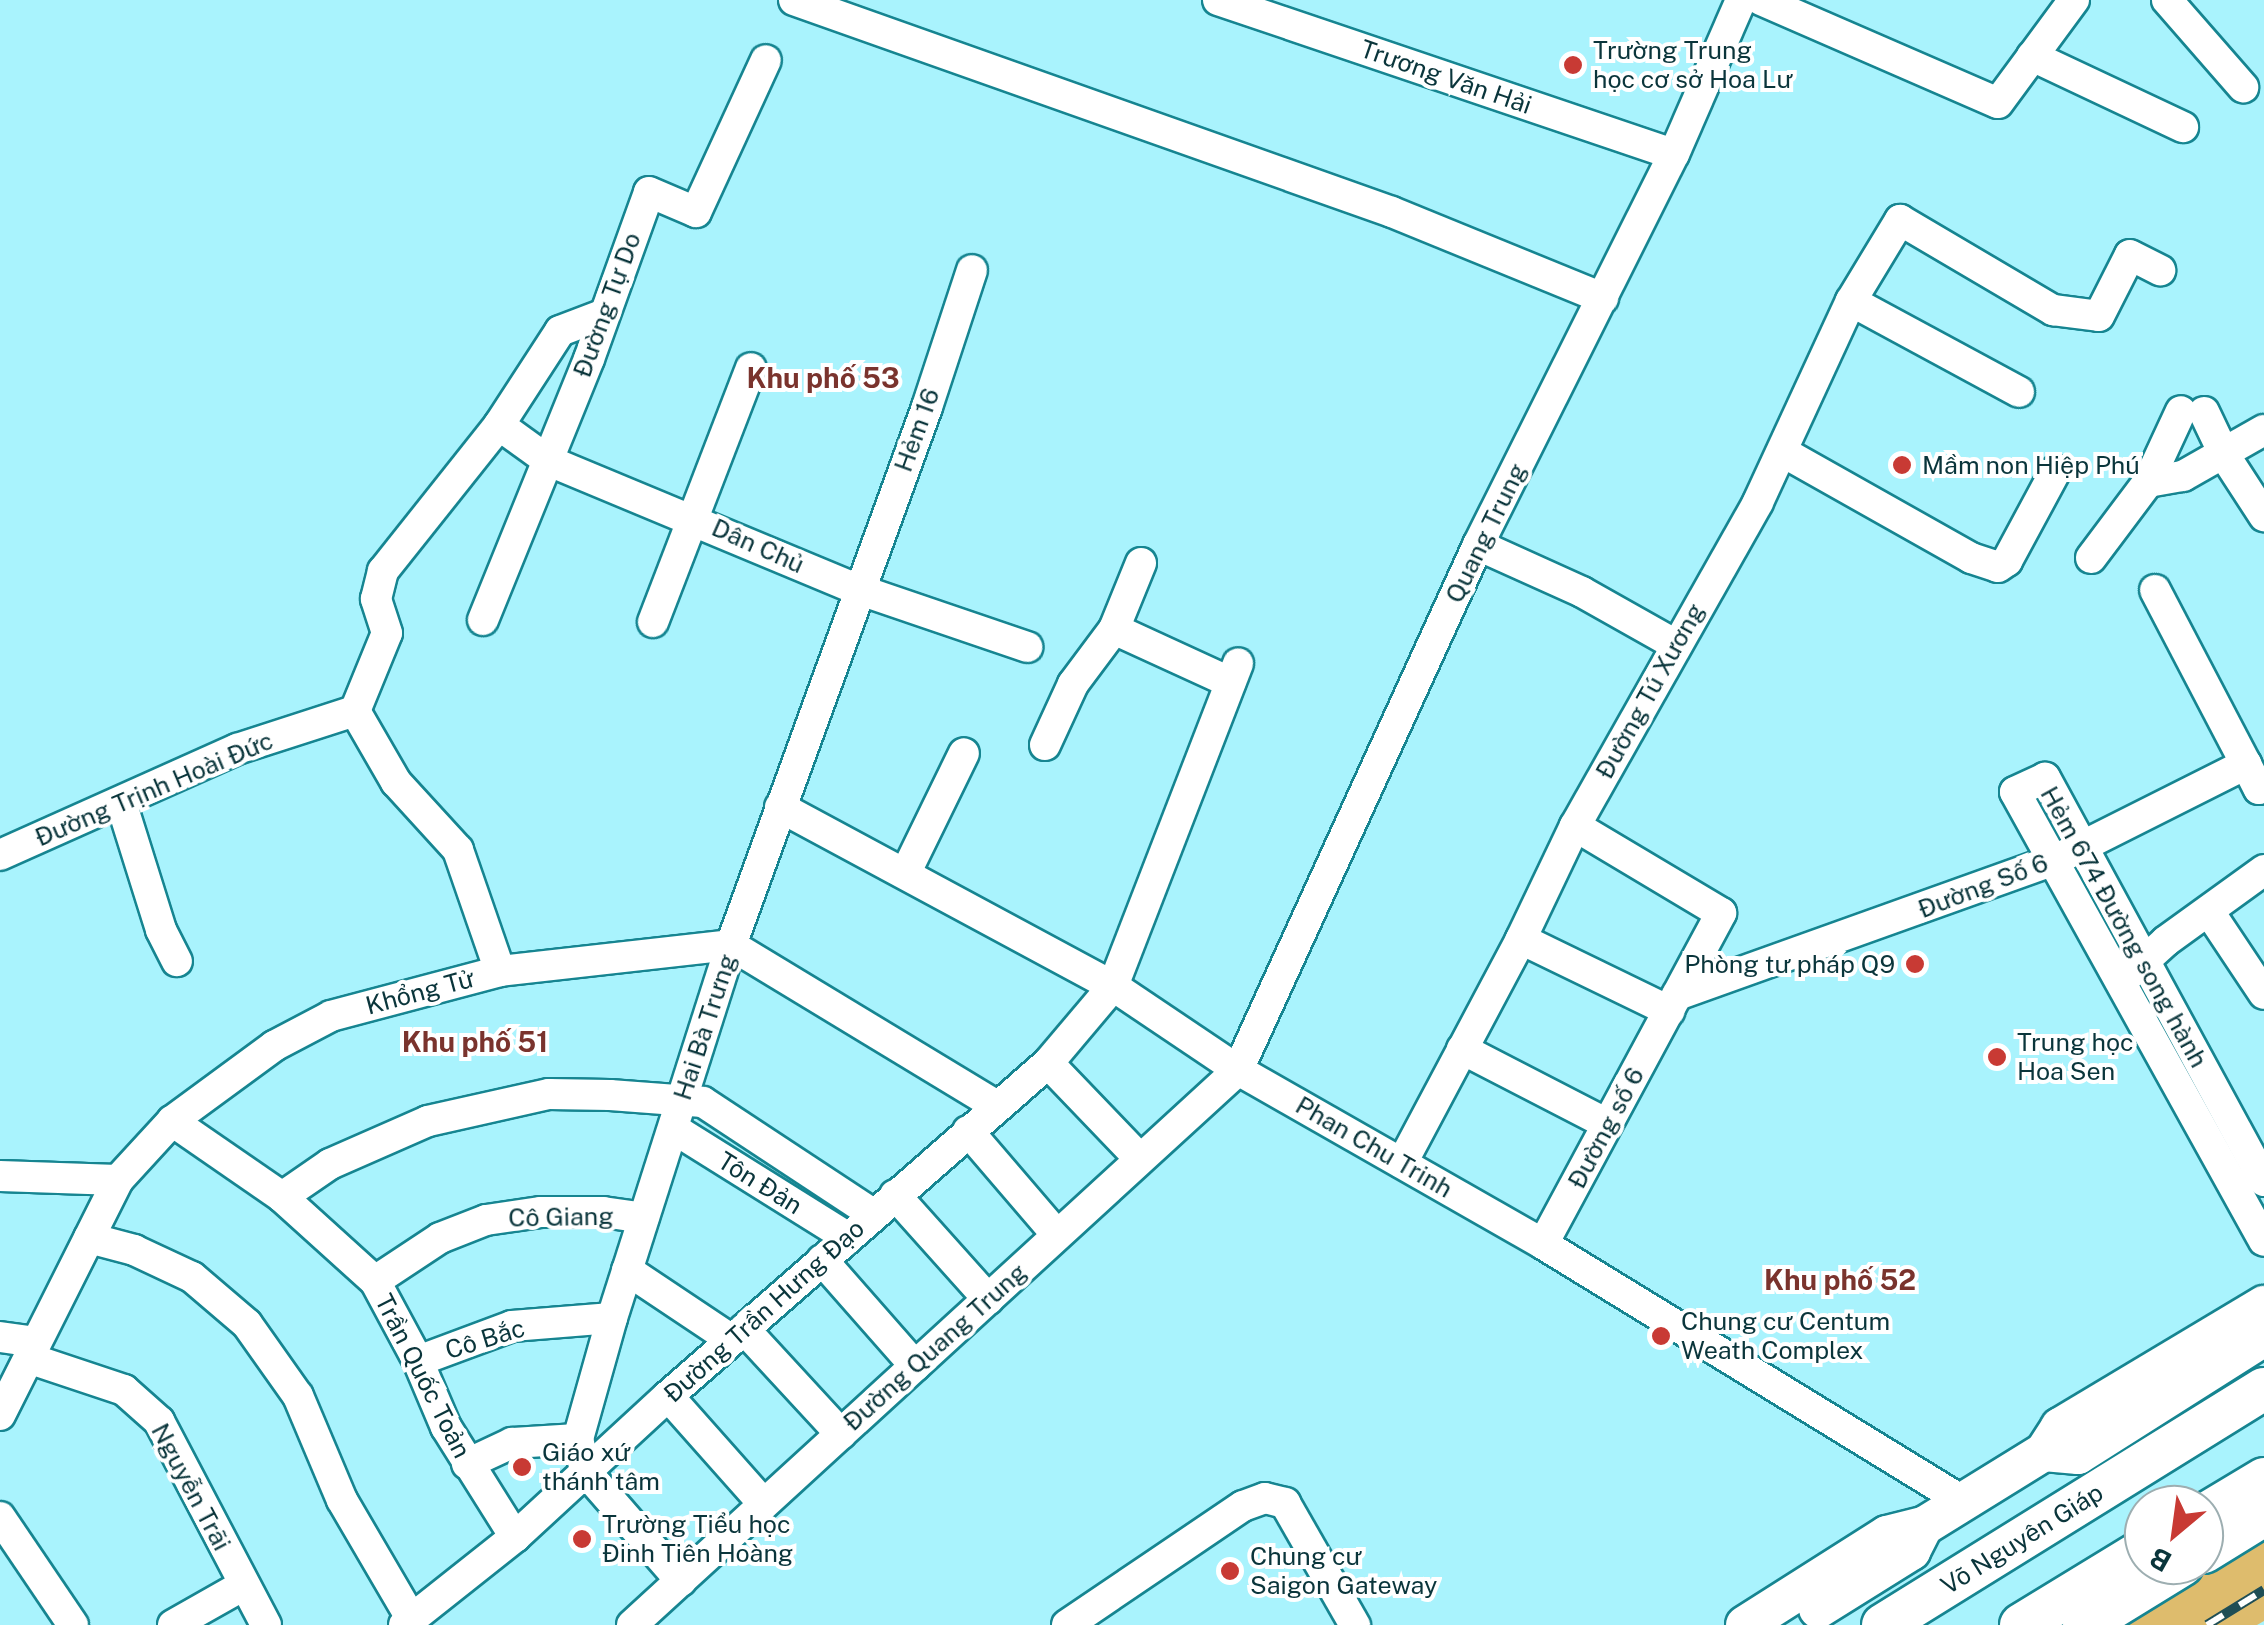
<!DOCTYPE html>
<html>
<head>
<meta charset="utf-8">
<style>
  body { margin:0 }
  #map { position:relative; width:2264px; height:1625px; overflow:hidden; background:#a9f3fd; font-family:"Public Sans",sans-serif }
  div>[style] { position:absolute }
  .green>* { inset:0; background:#debc6d }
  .roads { filter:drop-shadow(2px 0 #168591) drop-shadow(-2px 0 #168591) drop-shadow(0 2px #168591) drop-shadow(0 -2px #168591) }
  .minor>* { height:30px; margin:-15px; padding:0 15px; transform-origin:15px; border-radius:15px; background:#fff }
  .major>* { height:38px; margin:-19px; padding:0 19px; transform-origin:19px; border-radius:19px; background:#fff }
  .highway>* { height:42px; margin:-21px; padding:0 21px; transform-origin:21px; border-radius:21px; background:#fff }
  .rail>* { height:10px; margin-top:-5px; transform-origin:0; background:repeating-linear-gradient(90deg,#fff 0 19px,#1f4e55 0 38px); box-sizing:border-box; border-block:2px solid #1f4e55 }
  .dots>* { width:28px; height:28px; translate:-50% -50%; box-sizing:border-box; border:5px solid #fff; border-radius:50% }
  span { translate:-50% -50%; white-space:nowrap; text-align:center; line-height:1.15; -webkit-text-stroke:8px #fff; paint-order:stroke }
  .poi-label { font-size:25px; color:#0a353b }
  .left { translate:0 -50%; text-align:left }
  .right { translate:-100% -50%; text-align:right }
  .street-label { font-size:25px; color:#0a353b }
  .neighbourhood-label { font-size:28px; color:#7a332d; font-weight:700 }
  .north { position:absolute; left:2124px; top:1485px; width:100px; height:100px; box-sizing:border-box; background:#fff; border:2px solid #9daeb1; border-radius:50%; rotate:209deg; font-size:28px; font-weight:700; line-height:40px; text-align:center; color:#0a353b }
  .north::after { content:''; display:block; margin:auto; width:35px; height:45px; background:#c83a34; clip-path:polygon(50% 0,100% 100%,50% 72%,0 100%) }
</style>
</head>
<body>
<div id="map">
  <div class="green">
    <div style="clip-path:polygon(2264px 1534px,2264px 1621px,2257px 1625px,2116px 1625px)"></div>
  </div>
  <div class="roads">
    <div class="minor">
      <div style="left:794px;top:0;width:634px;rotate:19.52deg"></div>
      <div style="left:1392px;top:212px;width:228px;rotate:22.2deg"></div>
      <div style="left:1218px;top:0;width:481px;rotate:18.7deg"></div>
      <div style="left:1761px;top:0;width:258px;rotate:23.5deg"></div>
      <div style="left:1998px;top:103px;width:128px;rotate:-53.6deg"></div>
      <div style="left:2167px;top:0;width:116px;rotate:48.9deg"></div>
      <div style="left:2032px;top:56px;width:167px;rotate:25.2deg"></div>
      <div style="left:1851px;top:301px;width:191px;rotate:28.4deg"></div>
      <div style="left:2204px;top:412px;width:49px;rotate:64.5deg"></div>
      <div style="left:2225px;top:456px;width:72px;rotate:57deg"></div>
      <div style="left:499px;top:425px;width:62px;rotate:35.8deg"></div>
      <div style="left:549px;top:461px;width:334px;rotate:22.6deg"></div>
      <div style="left:857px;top:589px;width:180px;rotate:18.8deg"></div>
      <div style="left:1783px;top:452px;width:216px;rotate:29.4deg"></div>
      <div style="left:1971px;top:558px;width:28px;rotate:18deg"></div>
      <div style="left:1998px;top:567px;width:11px;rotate:-34deg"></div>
      <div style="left:2007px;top:561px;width:103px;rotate:-61.7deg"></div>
      <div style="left:2148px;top:482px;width:78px;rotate:-65.1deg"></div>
      <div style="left:1478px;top:545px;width:114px;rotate:24.3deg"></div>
      <div style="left:1582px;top:592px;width:108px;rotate:29.4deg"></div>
      <div style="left:2091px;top:558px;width:95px;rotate:-53.1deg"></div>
      <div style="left:2148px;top:482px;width:36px;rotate:-10deg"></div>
      <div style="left:2183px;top:476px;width:93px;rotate:-29.6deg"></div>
      <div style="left:1141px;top:563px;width:71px;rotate:112.2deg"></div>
      <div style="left:1114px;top:629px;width:128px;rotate:24.6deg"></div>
      <div style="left:2155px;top:590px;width:196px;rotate:62.4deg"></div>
      <div style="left:483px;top:620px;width:282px;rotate:-67.9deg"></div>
      <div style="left:589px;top:359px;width:177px;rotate:-70.2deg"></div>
      <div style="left:649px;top:192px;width:51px;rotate:23.1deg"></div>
      <div style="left:696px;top:212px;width:167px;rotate:-65.3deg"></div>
      <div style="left:653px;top:622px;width:272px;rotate:-68.9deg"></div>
      <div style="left:355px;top:711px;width:82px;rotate:60deg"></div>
      <div style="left:396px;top:782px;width:92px;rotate:47.6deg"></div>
      <div style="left:458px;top:850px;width:128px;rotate:70.9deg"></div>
      <div style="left:1045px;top:745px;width:67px;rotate:-65.3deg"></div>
      <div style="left:1073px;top:684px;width:69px;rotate:-53.3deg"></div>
      <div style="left:121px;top:802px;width:134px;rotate:72.6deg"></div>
      <div style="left:161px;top:930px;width:35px;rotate:63deg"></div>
      <div style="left:780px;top:807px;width:378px;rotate:28.3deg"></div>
      <div style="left:1113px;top:986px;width:151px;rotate:33.9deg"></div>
      <div style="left:1238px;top:1070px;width:351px;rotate:29.7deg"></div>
      <div style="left:1543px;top:1244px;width:492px;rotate:31.5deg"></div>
      <div style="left:0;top:855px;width:260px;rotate:-24.1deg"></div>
      <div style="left:237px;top:749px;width:124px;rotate:-17.9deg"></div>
      <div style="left:355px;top:711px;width:84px;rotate:-67.7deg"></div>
      <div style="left:387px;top:633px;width:36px;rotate:-108deg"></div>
      <div style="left:376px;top:599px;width:29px;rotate:-76deg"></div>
      <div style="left:383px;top:571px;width:186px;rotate:-51.5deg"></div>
      <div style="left:499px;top:425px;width:112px;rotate:-57deg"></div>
      <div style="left:560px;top:331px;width:45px;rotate:-20.9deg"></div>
      <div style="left:906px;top:872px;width:132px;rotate:-64deg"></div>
      <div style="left:2210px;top:913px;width:97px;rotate:56.3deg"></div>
      <div style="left:1521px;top:939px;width:165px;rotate:25.9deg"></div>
      <div style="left:2131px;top:973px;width:47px;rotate:-42.4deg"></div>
      <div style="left:2166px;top:941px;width:121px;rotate:-35.9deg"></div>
      <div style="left:1677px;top:995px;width:401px;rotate:-19.7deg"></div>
      <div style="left:2055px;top:860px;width:214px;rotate:-26.7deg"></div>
      <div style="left:2246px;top:764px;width:28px;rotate:63deg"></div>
      <div style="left:2259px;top:789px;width:6px;rotate:-31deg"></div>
      <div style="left:1462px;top:1049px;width:163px;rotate:27.3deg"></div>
      <div style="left:1048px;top:1063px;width:133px;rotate:46.2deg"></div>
      <div style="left:172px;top:1121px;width:134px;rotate:34.6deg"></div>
      <div style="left:282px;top:1197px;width:125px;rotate:42.1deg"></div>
      <div style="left:375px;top:1281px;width:91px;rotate:61.7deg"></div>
      <div style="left:418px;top:1361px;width:72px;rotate:67deg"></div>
      <div style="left:446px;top:1427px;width:130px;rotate:57.9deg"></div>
      <div style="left:674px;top:1129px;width:204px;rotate:32deg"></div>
      <div style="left:968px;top:1131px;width:137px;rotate:49.4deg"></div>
      <div style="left:1402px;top:1163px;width:254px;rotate:-62deg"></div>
      <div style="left:1521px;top:939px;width:125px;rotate:-64.5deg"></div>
      <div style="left:1575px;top:826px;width:372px;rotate:-60.5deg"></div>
      <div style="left:1758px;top:502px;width:221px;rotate:-65.2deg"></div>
      <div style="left:1851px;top:301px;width:95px;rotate:-58.8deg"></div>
      <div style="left:1900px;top:220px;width:178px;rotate:30.5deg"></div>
      <div style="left:2053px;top:310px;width:46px;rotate:7.4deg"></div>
      <div style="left:2099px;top:316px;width:68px;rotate:-63.1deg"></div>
      <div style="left:2130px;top:255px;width:34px;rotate:27deg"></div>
      <div style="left:0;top:1176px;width:118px;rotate:1.9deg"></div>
      <div style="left:2264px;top:1181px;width:459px;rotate:-118.5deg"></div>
      <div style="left:2045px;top:778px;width:33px;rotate:155deg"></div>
      <div style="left:2015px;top:792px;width:513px;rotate:60.99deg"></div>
      <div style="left:895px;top:1195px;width:140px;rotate:48.2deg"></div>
      <div style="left:282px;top:1197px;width:58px;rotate:-34.5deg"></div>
      <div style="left:330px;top:1164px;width:107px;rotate:-23.7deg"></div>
      <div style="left:428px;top:1121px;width:124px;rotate:-12.6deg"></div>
      <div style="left:549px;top:1094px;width:61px;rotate:0.9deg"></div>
      <div style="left:610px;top:1095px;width:93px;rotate:4.3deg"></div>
      <div style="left:703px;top:1102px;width:204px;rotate:33.4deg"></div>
      <div style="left:89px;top:1238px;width:47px;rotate:14.9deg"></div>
      <div style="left:134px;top:1250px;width:64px;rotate:25deg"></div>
      <div style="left:192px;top:1277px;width:72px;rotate:40.5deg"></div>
      <div style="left:247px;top:1324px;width:88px;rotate:54.7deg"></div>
      <div style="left:298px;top:1396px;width:113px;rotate:67.1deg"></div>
      <div style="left:342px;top:1500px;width:139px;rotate:59.7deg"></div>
      <div style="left:1543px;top:1244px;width:376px;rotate:-61.7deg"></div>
      <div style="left:1721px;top:913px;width:170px;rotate:-149.2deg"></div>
      <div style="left:822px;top:1260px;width:141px;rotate:48.7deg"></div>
      <div style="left:627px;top:1270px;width:126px;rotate:33.7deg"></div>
      <div style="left:375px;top:1281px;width:78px;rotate:-33.5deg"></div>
      <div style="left:440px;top:1238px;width:49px;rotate:-21.4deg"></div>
      <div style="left:486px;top:1220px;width:56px;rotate:-8.3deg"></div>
      <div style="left:541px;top:1212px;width:62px"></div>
      <div style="left:603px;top:1212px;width:41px;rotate:8.3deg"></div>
      <div style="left:744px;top:1329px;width:143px;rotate:47.3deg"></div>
      <div style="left:0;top:1337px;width:35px;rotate:8deg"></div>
      <div style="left:31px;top:1359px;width:98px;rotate:18.4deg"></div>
      <div style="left:124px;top:1390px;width:47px;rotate:41.5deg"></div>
      <div style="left:159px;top:1421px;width:230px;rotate:62.3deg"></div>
      <div style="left:418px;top:1361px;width:100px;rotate:-20.4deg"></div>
      <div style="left:512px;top:1326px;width:100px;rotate:-4.6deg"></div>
      <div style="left:668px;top:1396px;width:144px;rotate:48.4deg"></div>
      <div style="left:0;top:1415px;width:263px;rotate:-63.3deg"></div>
      <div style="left:118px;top:1180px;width:80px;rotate:-47.5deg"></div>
      <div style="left:172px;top:1121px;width:127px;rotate:-36.3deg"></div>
      <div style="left:274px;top:1046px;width:64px;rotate:-27.8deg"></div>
      <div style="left:331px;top:1016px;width:175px;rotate:-14.9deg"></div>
      <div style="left:500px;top:971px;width:232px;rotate:-6.4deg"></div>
      <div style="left:731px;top:945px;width:311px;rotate:31.2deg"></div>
      <div style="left:467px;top:1464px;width:50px;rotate:-25deg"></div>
      <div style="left:512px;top:1443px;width:66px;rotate:-3.5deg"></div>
      <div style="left:0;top:1517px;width:130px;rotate:55.9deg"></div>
      <div style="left:681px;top:1581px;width:146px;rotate:-131.1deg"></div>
      <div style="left:585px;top:1471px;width:33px;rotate:-102deg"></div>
      <div style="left:578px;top:1439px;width:126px;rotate:-74.3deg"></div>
      <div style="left:612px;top:1318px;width:392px;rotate:-72.3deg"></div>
      <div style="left:731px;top:945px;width:573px;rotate:-69.98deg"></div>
      <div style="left:927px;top:407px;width:144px;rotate:-71.8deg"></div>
      <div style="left:173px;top:1625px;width:79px;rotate:-29.5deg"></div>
      <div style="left:404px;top:1625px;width:142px;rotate:-38.4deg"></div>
      <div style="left:515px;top:1537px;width:208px;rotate:-42.7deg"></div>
      <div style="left:668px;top:1396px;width:505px;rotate:-41.23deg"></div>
      <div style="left:1048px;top:1063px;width:101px;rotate:-49.8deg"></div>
      <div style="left:1113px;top:986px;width:346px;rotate:-68.8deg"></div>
      <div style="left:632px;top:1625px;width:822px;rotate:-42.48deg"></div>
      <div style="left:1238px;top:1070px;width:577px;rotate:-65.43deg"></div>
      <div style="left:1478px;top:545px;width:437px;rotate:-63.4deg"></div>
      <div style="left:1674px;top:154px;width:168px;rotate:-66.5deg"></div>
      <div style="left:1067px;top:1625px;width:212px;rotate:-34.1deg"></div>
      <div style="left:1243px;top:1506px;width:23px;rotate:-20deg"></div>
      <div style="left:1265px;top:1498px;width:21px;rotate:14deg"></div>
      <div style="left:1285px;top:1503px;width:141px;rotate:60.2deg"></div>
    </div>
    <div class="major">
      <div style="left:2044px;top:1452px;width:34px;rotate:5deg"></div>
      <div style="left:2078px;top:1455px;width:220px;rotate:-32.4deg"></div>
      <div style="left:1818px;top:1609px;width:110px;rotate:-31.9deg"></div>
      <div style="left:1911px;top:1551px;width:28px;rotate:-63deg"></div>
      <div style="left:1745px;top:1625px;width:168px;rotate:-32.4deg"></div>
      <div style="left:1887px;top:1535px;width:38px;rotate:-14deg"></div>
      <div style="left:1924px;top:1526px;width:141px;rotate:-31.7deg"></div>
      <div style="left:2044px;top:1452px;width:30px;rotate:-57deg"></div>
      <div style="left:2060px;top:1427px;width:238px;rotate:-30.9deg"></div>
    </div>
    <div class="highway">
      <div style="left:2204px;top:1515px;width:70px;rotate:-31deg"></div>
      <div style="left:2204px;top:1552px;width:70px;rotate:-31.7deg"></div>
      <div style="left:1883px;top:1625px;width:448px;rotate:-31.8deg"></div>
      <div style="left:2021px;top:1625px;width:144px;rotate:-31.4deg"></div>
      <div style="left:2084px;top:1625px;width:115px;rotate:-31.5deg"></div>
    </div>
  </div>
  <div class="rail">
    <div style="left:2207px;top:1625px;width:67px;rotate:-31.6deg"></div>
  </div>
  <div class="dots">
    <div style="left:1573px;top:65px;background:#c83a34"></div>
    <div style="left:1902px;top:465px;background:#c83a34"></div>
    <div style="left:1915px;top:964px;background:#c83a34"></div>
    <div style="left:1997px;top:1057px;background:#c83a34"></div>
    <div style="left:1661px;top:1336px;background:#c83a34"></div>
    <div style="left:522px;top:1467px;background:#c83a34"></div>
    <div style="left:582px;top:1539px;background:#c83a34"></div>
    <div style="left:1230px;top:1571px;background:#c83a34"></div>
  </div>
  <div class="poi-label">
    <span class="left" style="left:1593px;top:65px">Trường Trung<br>học cơ sở Hoa Lư</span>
    <span class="left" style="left:1922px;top:465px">Mầm non Hiệp Phú</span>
    <span class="right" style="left:1895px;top:964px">Phòng tư pháp Q9</span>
    <span class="left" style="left:2017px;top:1057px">Trung học<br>Hoa Sen</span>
    <span class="left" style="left:1681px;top:1336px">Chung cư Centum<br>Weath Complex</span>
    <span class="left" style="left:542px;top:1467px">Giáo xứ<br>thánh tâm</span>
    <span class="left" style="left:602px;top:1539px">Trường Tiểu học<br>Đinh Tiên Hoàng</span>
    <span class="left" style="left:1250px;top:1571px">Chung cư<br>Saigon Gateway</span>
  </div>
  <div class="street-label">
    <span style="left:1446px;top:77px;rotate:19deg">Trương Văn Hải</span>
    <span style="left:607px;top:305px;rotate:-70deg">Đường Tự Do</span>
    <span style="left:917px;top:430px;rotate:-70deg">Hẻm 16</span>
    <span style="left:1486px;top:533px;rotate:-64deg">Quang Trung</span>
    <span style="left:758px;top:546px;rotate:24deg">Dân Chủ</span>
    <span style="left:1650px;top:691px;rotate:-61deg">Đường Tú Xương</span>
    <span style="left:154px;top:789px;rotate:-23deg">Đường Trịnh Hoài Đức</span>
    <span style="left:1983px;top:886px;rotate:-21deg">Đường Số 6</span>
    <span style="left:2124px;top:927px;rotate:61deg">Hẻm 674 Đường song hành</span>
    <span style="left:420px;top:992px;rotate:-15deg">Khổng Tử</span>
    <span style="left:705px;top:1027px;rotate:-72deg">Hai Bà Trưng</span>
    <span style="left:1606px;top:1128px;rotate:-62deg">Đường số 6</span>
    <span style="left:1374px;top:1147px;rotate:30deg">Phan Chu Trinh</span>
    <span style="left:760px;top:1183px;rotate:32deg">Tôn Đản</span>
    <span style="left:561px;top:1217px;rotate:-1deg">Cô Giang</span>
    <span style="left:764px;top:1311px;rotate:-42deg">Đường Trần Hưng Đạo</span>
    <span style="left:485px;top:1339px;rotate:-17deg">Cô Bắc</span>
    <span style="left:935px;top:1347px;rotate:-42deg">Đường Quang Trung</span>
    <span style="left:423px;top:1376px;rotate:63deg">Trần Quốc Toản</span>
    <span style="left:191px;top:1487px;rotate:62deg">Nguyễn Trãi</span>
    <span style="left:2022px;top:1539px;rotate:-32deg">Võ Nguyên Giáp</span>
  </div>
  <div class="neighbourhood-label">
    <span style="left:823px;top:378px">Khu phố 53</span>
    <span style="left:475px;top:1042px">Khu phố 51</span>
    <span style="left:1840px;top:1280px">Khu phố 52</span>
  </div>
  <div class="north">B</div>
</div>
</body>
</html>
